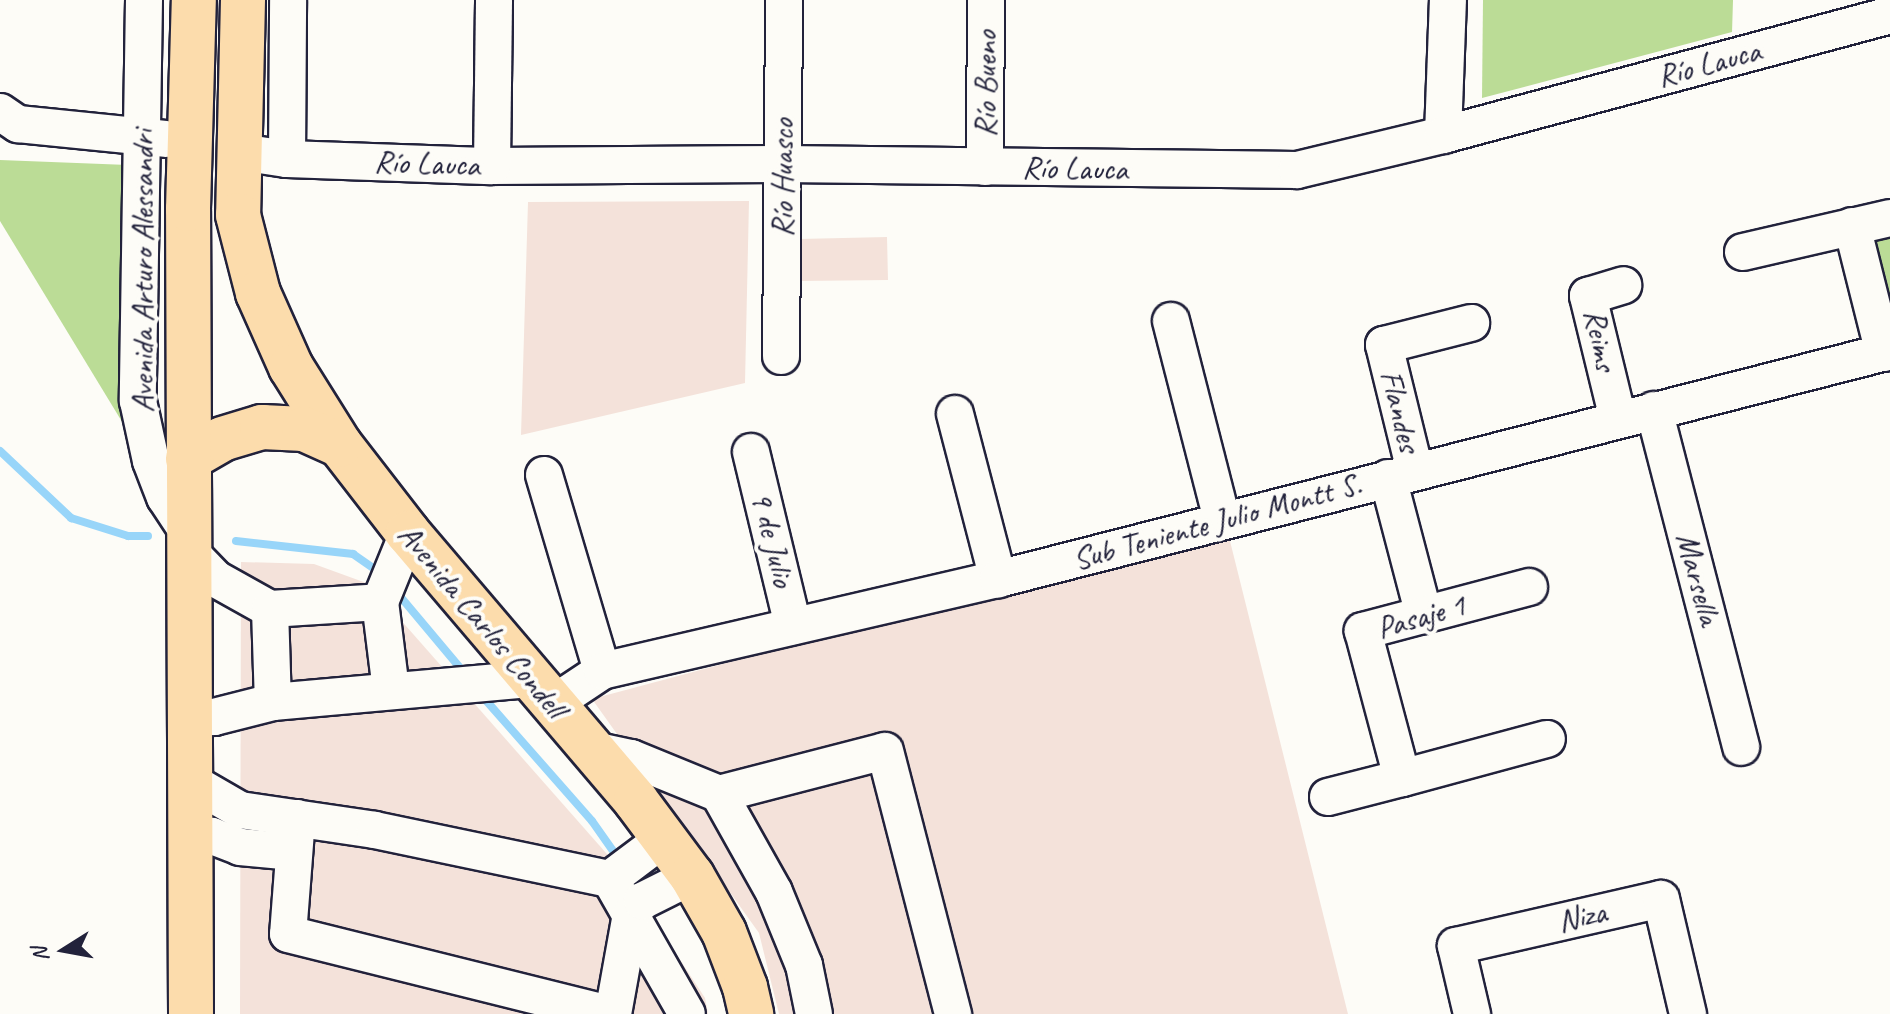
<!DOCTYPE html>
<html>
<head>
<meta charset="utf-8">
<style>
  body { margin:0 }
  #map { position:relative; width:1890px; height:1014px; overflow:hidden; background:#fdfcf7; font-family:Caveat,sans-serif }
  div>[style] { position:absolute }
  .built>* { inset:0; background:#f4e2da }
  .green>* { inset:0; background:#bbdc96 }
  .stream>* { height:8px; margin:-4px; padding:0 4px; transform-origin:4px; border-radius:4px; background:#98d5f9 }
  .roads { filter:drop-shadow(2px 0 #22223b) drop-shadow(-2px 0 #22223b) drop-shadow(0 2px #22223b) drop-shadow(0 -2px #22223b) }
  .minor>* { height:36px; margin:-18px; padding:0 18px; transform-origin:18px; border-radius:18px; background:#fdfcf7 }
  .major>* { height:44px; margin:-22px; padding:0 22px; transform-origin:22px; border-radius:22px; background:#fcdcac }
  span { translate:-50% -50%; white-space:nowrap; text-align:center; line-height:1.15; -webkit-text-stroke:8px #fdfcf7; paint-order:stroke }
  .street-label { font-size:32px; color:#22223b }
  .north { position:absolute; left:24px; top:910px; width:80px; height:80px; -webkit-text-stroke:6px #fdfcf7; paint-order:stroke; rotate:259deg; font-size:22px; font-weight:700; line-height:32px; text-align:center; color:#22223b }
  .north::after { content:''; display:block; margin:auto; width:28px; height:36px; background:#22223b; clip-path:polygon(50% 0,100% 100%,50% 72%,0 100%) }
</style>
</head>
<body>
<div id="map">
  <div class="built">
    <div style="clip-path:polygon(749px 201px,745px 383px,521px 435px,528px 202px)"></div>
    <div style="clip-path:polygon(887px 237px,888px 280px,799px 281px,799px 239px)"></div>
    <div style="clip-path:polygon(1227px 529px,1348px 1014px,779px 1014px,759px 933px,592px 699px)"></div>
    <div style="clip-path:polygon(241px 562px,314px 564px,369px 584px,621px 870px,705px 998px,708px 1014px,240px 1014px)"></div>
  </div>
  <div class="green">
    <div style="clip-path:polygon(1483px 0,1733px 0,1732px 32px,1482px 98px)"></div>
    <div style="clip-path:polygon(0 160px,128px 165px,124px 425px,0 221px)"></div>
    <div style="clip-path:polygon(1890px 236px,1890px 312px,1870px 242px)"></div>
  </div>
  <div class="stream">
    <div style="left:0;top:451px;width:98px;rotate:43.3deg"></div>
    <div style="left:71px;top:518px;width:60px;rotate:17.5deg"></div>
    <div style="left:128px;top:536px;width:20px"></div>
    <div style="left:236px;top:541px;width:118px;rotate:6.3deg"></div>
    <div style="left:353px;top:554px;width:28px;rotate:35deg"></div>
    <div style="left:399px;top:595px;width:97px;rotate:50deg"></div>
    <div style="left:483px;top:697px;width:165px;rotate:48.7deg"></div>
    <div style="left:592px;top:821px;width:42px;rotate:54.8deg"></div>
  </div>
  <div class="roads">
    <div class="minor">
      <div style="left:144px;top:0;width:401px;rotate:90.9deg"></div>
      <div style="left:138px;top:401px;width:61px;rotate:77.8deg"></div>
      <div style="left:151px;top:461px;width:39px;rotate:69deg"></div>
      <div style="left:165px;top:497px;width:42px;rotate:56.7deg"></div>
      <div style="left:0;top:112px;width:22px;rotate:34deg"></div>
      <div style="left:18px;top:124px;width:148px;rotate:5.8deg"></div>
      <div style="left:1443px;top:135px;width:135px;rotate:-87.9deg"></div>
      <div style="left:240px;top:152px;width:48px;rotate:8.5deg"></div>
      <div style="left:287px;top:159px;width:205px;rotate:2deg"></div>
      <div style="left:492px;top:166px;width:291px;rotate:-0.4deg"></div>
      <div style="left:783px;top:164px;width:514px;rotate:0.67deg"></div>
      <div style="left:1297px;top:170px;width:150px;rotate:-13.5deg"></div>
      <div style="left:1443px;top:135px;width:463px;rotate:-15deg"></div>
      <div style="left:287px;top:159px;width:159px;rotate:-89.6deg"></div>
      <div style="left:492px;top:166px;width:166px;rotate:-89.3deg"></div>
      <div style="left:985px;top:167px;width:167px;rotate:-89.7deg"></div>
      <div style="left:1852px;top:226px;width:131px;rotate:75.9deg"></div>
      <div style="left:1743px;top:252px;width:151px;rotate:-13deg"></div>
      <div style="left:1171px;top:321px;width:205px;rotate:75.6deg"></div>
      <div style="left:781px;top:356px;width:356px;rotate:-89.5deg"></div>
      <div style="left:1654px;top:410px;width:348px;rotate:75.5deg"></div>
      <div style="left:955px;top:414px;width:171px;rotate:75.4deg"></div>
      <div style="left:1618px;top:419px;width:127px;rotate:-103.7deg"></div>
      <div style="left:1588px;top:296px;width:37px;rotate:-17deg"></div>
      <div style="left:751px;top:452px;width:179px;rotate:76.4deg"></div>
      <div style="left:1415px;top:471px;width:130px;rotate:-103.8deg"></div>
      <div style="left:1384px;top:345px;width:90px;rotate:-14.2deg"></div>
      <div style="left:544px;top:475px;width:204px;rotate:73.5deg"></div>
      <div style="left:1388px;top:478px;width:142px;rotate:75.3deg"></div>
      <div style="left:187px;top:549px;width:42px;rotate:46deg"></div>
      <div style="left:216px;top:579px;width:62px;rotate:29.1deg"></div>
      <div style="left:270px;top:609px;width:110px;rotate:-3.6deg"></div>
      <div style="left:1529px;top:587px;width:172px;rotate:165.2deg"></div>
      <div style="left:1363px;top:631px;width:152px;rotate:75.1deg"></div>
      <div style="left:1402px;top:778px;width:150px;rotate:-15.1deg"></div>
      <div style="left:270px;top:609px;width:93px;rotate:88.2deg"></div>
      <div style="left:391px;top:690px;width:89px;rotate:-97.1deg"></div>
      <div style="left:380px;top:602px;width:74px;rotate:-67.9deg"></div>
      <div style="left:551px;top:705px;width:61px;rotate:-33.7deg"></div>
      <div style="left:602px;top:671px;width:407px;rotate:-13.1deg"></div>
      <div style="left:998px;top:579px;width:921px;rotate:-14.34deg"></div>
      <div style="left:189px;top:718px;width:25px;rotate:-2deg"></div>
      <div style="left:214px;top:717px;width:61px;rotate:-14.3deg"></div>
      <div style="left:273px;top:702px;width:260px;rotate:-5.1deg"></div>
      <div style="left:589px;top:749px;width:43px;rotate:12.1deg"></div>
      <div style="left:631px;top:758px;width:95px;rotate:22.2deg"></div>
      <div style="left:719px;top:794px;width:171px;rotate:-14.5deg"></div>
      <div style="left:885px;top:751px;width:272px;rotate:75.5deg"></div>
      <div style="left:190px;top:781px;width:58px;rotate:30.1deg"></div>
      <div style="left:240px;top:810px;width:136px;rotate:8.4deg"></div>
      <div style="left:375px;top:830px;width:240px;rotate:11.8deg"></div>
      <div style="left:610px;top:879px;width:155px;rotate:60.3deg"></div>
      <div style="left:719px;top:794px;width:112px;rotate:60.7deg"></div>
      <div style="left:774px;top:892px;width:79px;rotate:67.7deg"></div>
      <div style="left:804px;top:965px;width:50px;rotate:78.5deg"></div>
      <div style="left:1328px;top:797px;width:76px;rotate:-14.4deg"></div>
      <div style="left:297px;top:818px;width:116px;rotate:94.4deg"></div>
      <div style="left:288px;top:934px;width:332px;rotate:14deg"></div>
      <div style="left:190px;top:837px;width:22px;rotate:-3deg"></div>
      <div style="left:212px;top:836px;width:30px;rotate:21deg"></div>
      <div style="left:240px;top:847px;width:54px;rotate:5.3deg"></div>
      <div style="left:610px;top:879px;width:66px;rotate:-37deg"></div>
      <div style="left:613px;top:1014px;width:102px;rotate:-79.8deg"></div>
      <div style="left:631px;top:914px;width:17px;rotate:-50deg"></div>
      <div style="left:642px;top:901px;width:56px;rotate:-26.6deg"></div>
      <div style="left:1472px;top:1014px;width:70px;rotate:-103.2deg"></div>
      <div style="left:1456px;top:946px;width:210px;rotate:-12.9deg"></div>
      <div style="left:1661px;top:899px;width:118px;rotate:76.8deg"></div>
    </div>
    <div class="major">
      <div style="left:243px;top:0;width:215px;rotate:91.3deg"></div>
      <div style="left:238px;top:215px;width:81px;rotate:75.6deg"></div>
      <div style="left:258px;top:293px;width:81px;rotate:66deg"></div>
      <div style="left:291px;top:367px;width:92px;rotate:57.9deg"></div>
      <div style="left:340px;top:445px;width:111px;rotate:52.3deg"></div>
      <div style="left:408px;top:533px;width:352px;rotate:49.6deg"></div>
      <div style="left:636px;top:801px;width:94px;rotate:53.3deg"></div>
      <div style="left:692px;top:876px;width:64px;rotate:60.3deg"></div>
      <div style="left:724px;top:932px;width:59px;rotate:69.1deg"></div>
      <div style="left:745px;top:987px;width:28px;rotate:77deg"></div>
      <div style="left:188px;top:459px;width:39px;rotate:-30deg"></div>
      <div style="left:222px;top:439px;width:42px;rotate:-16.7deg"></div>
      <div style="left:262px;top:427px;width:42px;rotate:2.7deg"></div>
      <div style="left:304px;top:429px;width:39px;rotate:24deg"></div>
      <div style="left:191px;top:1014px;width:805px;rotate:-90.21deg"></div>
      <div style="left:188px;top:209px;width:209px;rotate:-88.4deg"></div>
    </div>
  </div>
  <div class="street-label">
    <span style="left:1709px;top:64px;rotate:-15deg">Río Lauca</span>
    <span style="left:986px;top:84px;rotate:-90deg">Río Bueno</span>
    <span style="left:427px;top:164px;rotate:2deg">Río Lauca</span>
    <span style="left:1075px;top:169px;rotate:1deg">Río Lauca</span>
    <span style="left:783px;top:178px;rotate:-90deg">Río Huasco</span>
    <span style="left:143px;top:271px;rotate:-90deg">Avenida Arturo Alessandri</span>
    <span style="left:1600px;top:340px;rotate:78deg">Reims</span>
    <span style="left:1400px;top:411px;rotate:76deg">Flandes</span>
    <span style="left:1217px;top:522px;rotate:-15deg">Sub Teniente Julio Montt S.</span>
    <span style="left:772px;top:539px;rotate:76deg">9 de Julio</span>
    <span style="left:1698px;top:579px;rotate:75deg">Marsella</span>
    <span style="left:1421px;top:617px;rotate:-16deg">Pasaje 1</span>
    <span style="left:482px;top:621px;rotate:50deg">Avenida Carlos Condell</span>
    <span style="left:1582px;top:917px;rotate:-13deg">Niza</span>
  </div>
  <div class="north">N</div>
</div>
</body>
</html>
